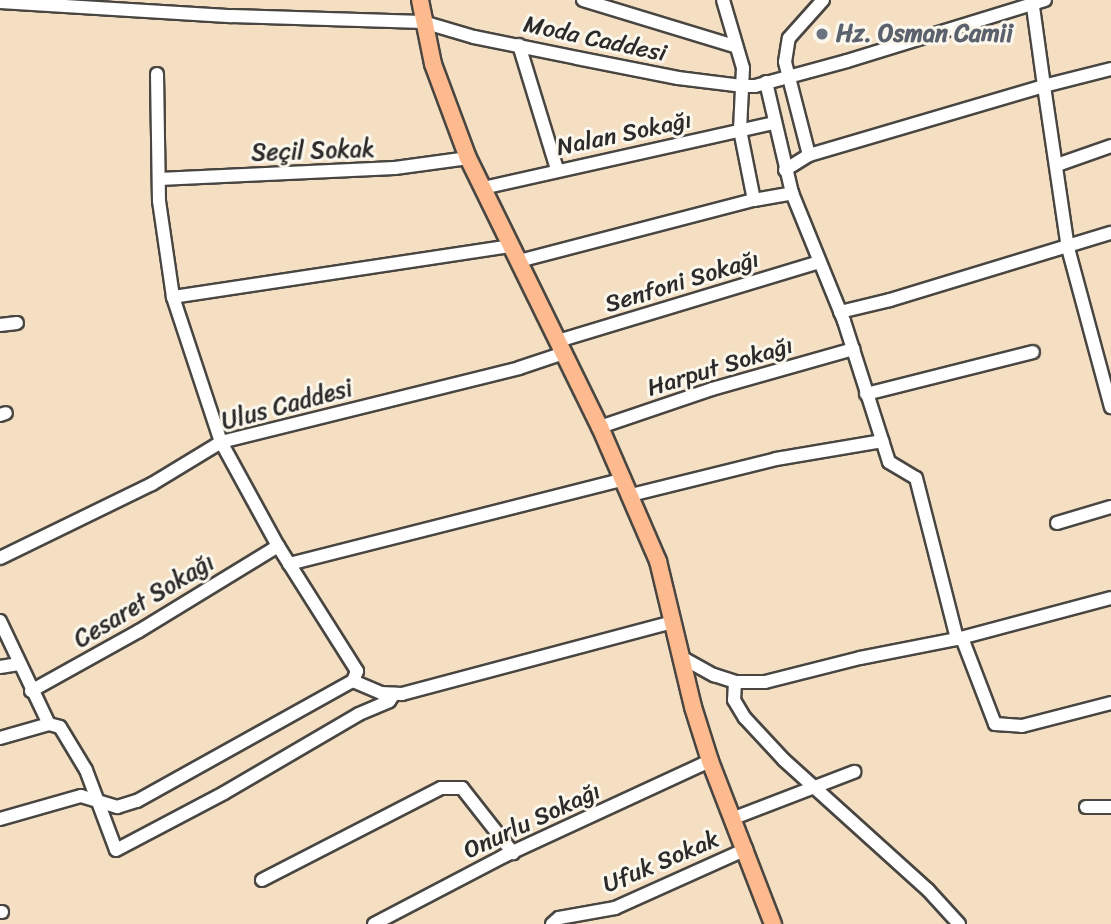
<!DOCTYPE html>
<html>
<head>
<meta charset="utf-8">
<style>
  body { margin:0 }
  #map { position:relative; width:1111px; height:924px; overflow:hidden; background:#f4dfc3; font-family:Sriracha,sans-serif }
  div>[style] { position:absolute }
  .roads { filter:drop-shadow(2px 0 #494642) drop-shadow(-2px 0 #494642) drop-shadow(0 2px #494642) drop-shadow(0 -2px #494642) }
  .minor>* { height:12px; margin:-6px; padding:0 6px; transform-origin:6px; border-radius:6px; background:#fff }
  .major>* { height:16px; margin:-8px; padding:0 8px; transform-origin:8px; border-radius:8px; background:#fcba8e }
  .dots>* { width:19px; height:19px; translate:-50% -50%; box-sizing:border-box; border:4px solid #fbf7ec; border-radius:50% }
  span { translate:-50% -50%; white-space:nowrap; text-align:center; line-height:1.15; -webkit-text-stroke:6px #fbf7ec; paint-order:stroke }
  .worship-label { font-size:24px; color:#5b616d; font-weight:700 }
  .left { translate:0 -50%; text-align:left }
  .street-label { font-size:24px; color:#2b2b2b }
</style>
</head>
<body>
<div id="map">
  <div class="roads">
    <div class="minor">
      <div style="left:583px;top:0;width:158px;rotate:16.9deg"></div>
      <div style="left:723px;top:0;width:71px;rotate:73.6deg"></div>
      <div style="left:743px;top:68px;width:62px;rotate:92.8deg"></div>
      <div style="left:740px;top:130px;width:71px;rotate:78.7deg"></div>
      <div style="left:0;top:2px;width:232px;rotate:3.5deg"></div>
      <div style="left:232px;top:16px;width:191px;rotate:1.8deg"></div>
      <div style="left:423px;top:22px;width:53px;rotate:16.4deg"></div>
      <div style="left:474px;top:37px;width:105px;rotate:11.5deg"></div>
      <div style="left:577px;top:58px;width:103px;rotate:11.2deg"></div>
      <div style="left:678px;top:78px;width:64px;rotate:7.1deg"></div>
      <div style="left:742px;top:86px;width:13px"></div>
      <div style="left:755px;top:86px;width:95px;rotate:-15.2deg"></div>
      <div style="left:847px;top:61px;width:207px;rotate:-17.1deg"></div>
      <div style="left:519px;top:45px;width:130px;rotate:73deg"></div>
      <div style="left:1111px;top:69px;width:69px;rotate:165.8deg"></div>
      <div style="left:1044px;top:86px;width:164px;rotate:81.6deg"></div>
      <div style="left:1068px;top:248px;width:165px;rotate:74.9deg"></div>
      <div style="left:157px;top:74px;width:127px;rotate:89.1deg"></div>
      <div style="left:159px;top:201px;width:97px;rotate:81.7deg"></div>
      <div style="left:173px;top:297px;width:153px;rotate:71.7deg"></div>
      <div style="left:221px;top:442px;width:119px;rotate:61.3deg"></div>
      <div style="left:278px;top:546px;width:148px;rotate:57.7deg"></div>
      <div style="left:357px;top:671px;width:11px;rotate:112deg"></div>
      <div style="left:809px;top:155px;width:96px;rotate:-104.5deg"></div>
      <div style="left:785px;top:62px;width:24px;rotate:-81deg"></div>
      <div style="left:789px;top:38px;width:51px;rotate:-48.2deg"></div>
      <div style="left:1057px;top:165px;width:57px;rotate:-19.4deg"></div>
      <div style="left:785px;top:170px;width:28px;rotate:-32deg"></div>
      <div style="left:809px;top:155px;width:245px;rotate:-16.4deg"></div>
      <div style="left:1044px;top:86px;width:87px;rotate:-97.9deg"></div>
      <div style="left:159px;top:179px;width:236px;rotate:-2.7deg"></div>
      <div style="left:395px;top:168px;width:74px;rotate:-7.8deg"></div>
      <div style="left:483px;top:188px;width:298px;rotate:-12.6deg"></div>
      <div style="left:792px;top:193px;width:138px;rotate:67.9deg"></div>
      <div style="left:844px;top:321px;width:148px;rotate:72.3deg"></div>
      <div style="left:889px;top:462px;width:31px;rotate:31deg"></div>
      <div style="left:916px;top:478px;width:166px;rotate:75.7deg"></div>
      <div style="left:519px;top:261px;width:243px;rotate:-14.6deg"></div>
      <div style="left:754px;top:200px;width:39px;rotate:-10deg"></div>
      <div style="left:792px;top:193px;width:114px;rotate:-103.2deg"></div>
      <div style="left:173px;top:297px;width:343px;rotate:-8.6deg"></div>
      <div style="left:840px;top:312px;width:51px;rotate:-13.5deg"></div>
      <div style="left:890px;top:300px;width:231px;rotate:-16.9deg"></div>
      <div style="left:0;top:325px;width:17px;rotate:-7deg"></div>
      <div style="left:558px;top:341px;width:273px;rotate:-16.8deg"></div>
      <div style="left:866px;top:394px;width:172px;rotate:-14.1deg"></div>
      <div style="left:0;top:415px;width:6px;rotate:-18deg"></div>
      <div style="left:600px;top:427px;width:118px;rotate:-18.7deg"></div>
      <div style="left:712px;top:389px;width:147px;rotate:-15.8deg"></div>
      <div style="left:631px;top:495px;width:149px;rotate:-13.9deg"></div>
      <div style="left:776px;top:459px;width:108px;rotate:-9.6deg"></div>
      <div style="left:1057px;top:523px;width:56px;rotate:-16.5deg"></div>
      <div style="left:0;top:558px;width:169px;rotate:-26deg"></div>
      <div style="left:152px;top:484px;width:81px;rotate:-31.3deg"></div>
      <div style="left:221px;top:442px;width:307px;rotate:-13.9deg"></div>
      <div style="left:519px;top:368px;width:47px;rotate:-18.4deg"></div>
      <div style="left:289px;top:564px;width:346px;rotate:-14.2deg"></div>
      <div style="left:0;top:621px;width:114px;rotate:64.6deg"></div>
      <div style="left:962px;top:638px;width:92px;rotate:69deg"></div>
      <div style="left:995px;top:724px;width:27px;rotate:4deg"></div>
      <div style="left:1022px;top:726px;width:92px;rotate:-14.5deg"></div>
      <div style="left:681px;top:657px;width:38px;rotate:29deg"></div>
      <div style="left:714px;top:675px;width:22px;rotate:18deg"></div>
      <div style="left:735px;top:682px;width:30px"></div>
      <div style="left:765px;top:682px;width:98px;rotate:-14.2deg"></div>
      <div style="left:860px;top:658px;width:99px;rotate:-11.1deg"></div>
      <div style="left:957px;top:639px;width:159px;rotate:-14.9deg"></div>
      <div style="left:0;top:667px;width:19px;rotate:-9deg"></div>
      <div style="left:735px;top:682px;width:18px;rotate:93deg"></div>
      <div style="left:734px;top:700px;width:21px;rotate:59deg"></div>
      <div style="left:745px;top:718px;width:57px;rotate:47.1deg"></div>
      <div style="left:784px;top:760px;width:194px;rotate:42.1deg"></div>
      <div style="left:928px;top:890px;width:46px;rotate:47.6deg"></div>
      <div style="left:31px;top:691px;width:124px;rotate:-29.1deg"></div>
      <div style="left:139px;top:631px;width:163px;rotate:-31.4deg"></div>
      <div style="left:0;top:738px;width:51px;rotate:-15.9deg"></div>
      <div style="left:49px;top:724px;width:11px;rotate:15deg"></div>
      <div style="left:60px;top:727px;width:50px;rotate:58.8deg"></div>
      <div style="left:86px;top:770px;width:85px;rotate:69.4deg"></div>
      <div style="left:116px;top:850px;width:122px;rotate:-27.8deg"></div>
      <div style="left:224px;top:793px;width:156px;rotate:-30.3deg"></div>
      <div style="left:359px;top:714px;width:33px;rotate:-23deg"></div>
      <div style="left:389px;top:701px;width:9px;rotate:-54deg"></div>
      <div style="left:1086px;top:807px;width:25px"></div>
      <div style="left:734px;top:818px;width:129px;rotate:-21deg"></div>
      <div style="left:0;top:819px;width:84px;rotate:-15.9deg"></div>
      <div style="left:81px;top:796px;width:38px;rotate:17deg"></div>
      <div style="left:117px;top:807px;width:21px;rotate:-17deg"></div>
      <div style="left:137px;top:801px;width:247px;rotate:-29.1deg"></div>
      <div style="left:353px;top:681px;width:30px;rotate:23deg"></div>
      <div style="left:381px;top:693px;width:21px;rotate:3deg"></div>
      <div style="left:402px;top:694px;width:280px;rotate:-14.9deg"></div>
      <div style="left:262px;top:880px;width:201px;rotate:-27.2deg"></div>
      <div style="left:441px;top:788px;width:21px"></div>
      <div style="left:462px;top:788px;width:83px;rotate:51.9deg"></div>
      <div style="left:0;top:912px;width:2px"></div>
      <div style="left:374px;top:924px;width:147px;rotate:-27.6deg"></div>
      <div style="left:504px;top:856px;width:227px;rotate:-24.8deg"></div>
      <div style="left:552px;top:924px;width:9px;rotate:-41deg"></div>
      <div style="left:559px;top:918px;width:57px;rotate:-10.1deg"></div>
      <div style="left:615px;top:908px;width:144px;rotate:-24.2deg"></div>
    </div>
    <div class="major">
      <div style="left:420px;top:0;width:65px;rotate:78.5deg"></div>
      <div style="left:433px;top:64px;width:100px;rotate:69.6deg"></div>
      <div style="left:468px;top:158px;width:300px;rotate:63.9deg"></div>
      <div style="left:600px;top:427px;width:146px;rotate:66.6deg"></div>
      <div style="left:658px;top:561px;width:150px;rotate:76.5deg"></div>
      <div style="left:693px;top:707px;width:57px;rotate:72.5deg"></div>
      <div style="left:710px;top:761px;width:175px;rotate:68.9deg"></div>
    </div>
  </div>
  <div class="dots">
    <div style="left:822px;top:34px;background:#6b7280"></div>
  </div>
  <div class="worship-label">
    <span class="left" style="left:836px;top:34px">Hz. Osman Camii</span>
  </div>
  <div class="street-label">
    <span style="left:595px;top:39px;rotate:12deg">Moda Caddesi</span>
    <span style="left:624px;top:134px;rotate:-12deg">Nalan Sokağı</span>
    <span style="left:313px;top:151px;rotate:-2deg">Seçil Sokak</span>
    <span style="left:682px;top:282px;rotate:-17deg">Senfoni Sokağı</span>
    <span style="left:720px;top:367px;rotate:-17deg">Harput Sokağı</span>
    <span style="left:287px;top:405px;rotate:-15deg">Ulus Caddesi</span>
    <span style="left:144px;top:601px;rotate:-31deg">Cesaret Sokağı</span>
    <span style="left:532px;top:821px;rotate:-25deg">Onurlu Sokağı</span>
    <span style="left:661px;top:862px;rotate:-23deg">Ufuk Sokak</span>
  </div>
</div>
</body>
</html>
